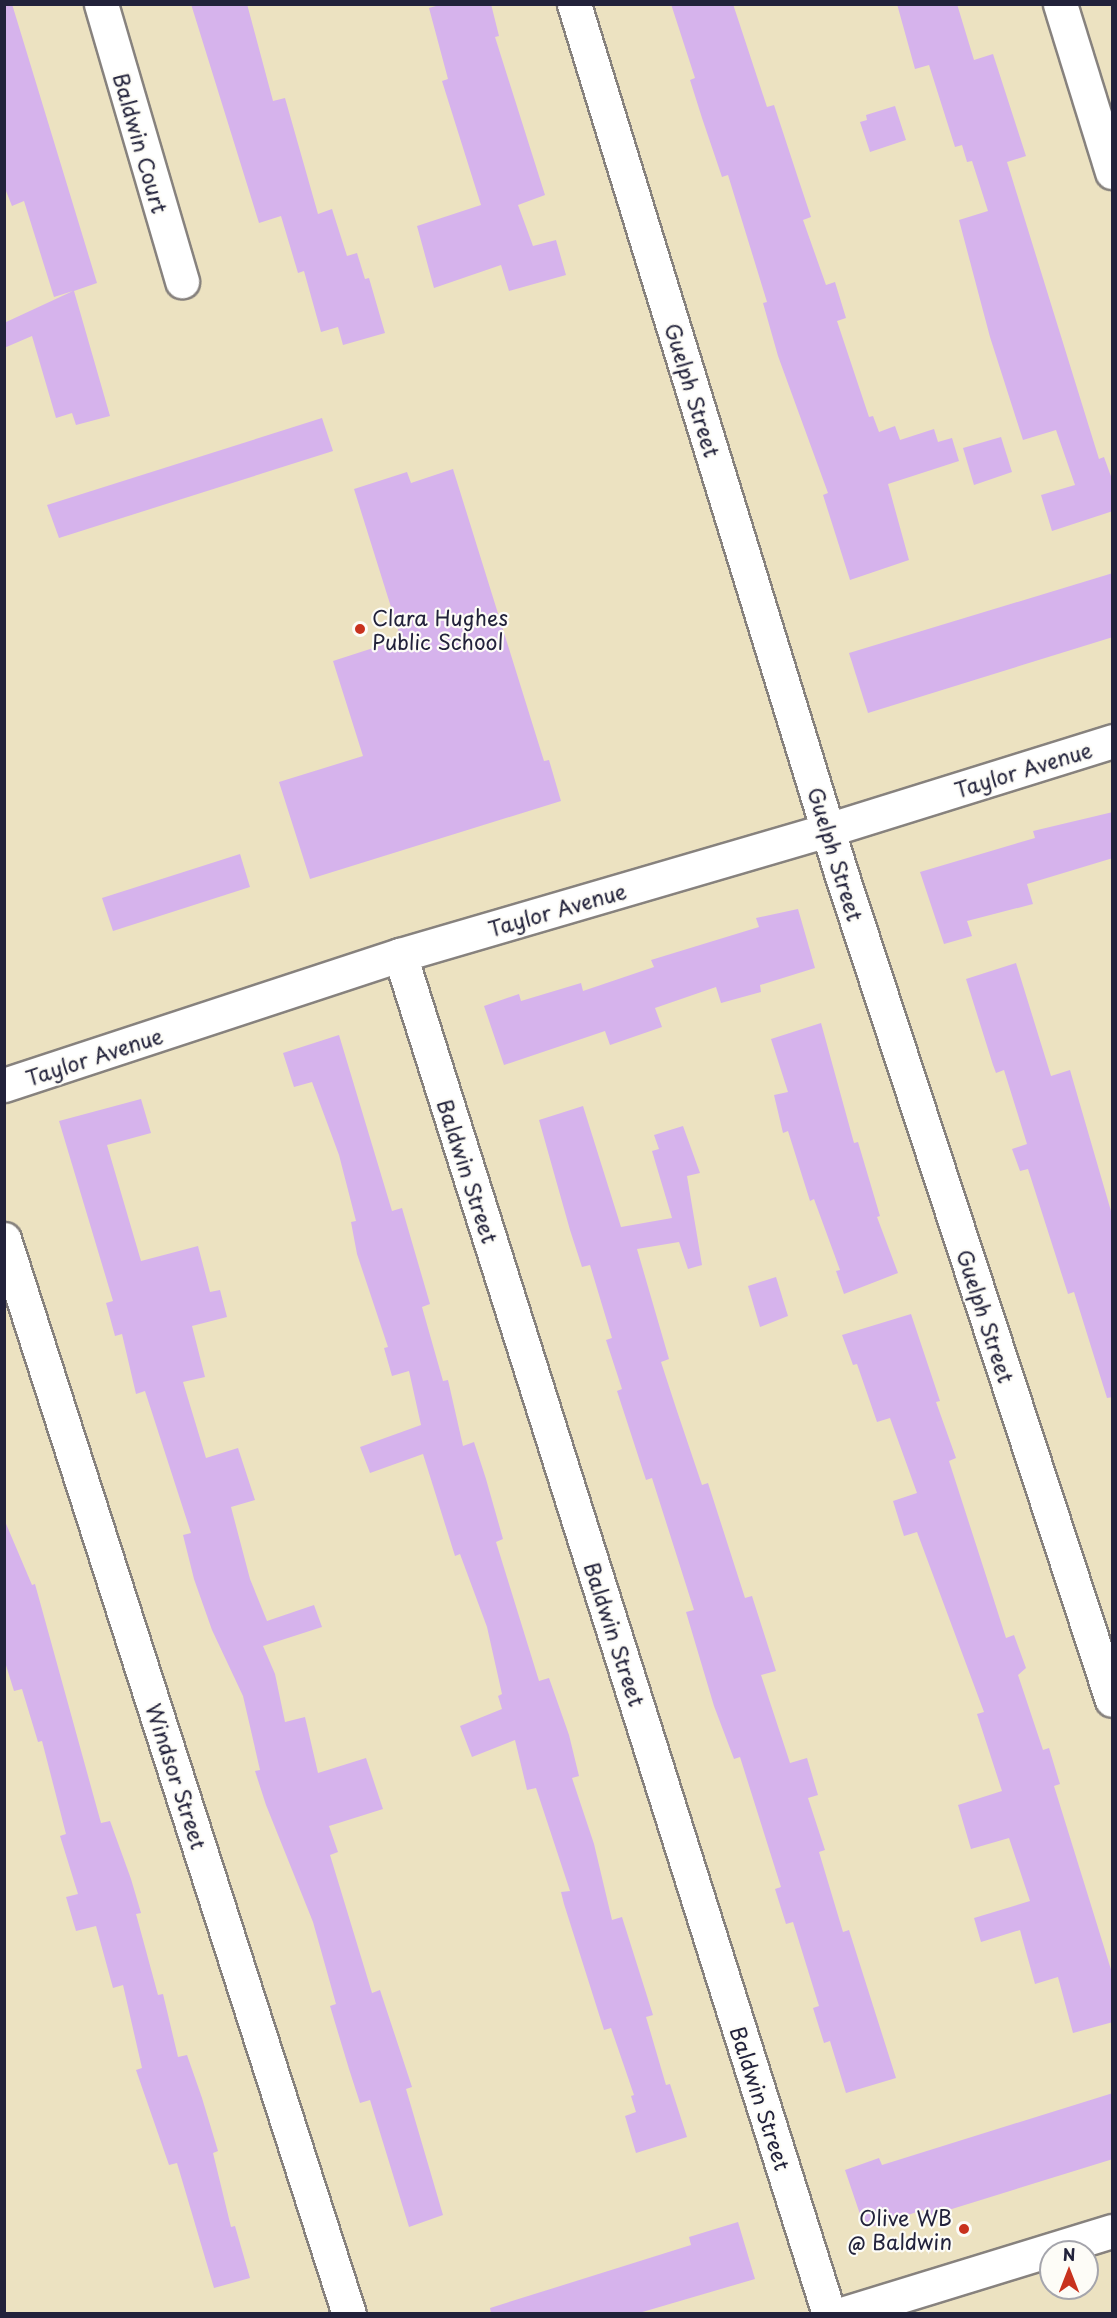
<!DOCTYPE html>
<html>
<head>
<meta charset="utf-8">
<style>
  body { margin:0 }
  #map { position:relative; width:1117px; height:2318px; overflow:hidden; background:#ece2c1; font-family:"Playpen Sans",sans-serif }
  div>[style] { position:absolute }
  .building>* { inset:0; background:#d6b3ec }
  .roads { filter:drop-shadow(2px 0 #87827e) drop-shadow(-2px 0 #87827e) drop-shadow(0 2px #87827e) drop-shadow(0 -2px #87827e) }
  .minor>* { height:33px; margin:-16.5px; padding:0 16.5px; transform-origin:16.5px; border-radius:16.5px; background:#fff }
  .secondary>* { height:33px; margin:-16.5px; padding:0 16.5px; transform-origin:16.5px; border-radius:16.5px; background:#fff }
  .dots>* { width:16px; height:16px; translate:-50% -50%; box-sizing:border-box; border:3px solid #fdfcf7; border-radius:50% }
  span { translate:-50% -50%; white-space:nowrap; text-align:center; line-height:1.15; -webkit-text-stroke:4.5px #fdfcf7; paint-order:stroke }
  .street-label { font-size:21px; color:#22223b }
  .poi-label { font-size:21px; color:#22223b }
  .left { translate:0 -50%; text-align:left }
  .right { translate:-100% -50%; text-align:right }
  .frame { position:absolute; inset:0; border:6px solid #22223b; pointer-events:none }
  .north { position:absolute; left:1039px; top:2240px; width:60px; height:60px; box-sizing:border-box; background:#fdfcf7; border:2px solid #a5a5ac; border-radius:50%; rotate:0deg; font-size:16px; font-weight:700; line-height:24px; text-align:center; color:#22223b }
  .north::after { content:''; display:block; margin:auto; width:21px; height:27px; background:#c8321e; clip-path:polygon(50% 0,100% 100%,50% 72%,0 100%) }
</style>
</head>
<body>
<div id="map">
  <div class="building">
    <div style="clip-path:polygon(4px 4px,12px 4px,97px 283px,74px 291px,110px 416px,76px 425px,72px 413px,56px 418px,32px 336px,4px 348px,4px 323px,73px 291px,54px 297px,24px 201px,12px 206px,4px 186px)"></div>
    <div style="clip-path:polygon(191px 4px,247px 4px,273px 101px,285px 98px,318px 214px,332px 209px,347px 256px,357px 253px,365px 279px,369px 278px,385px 333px,343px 345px,338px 327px,321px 332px,304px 271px,298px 273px,281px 216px,259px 223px)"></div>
    <div style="clip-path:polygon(443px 4px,491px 4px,499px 36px,495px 37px,545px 195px,518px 205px,533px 246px,556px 240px,566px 275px,509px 291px,501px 265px,434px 288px,417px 226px,481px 205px,442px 81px,448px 79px,429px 8px)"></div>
    <div style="clip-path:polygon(671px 4px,733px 4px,767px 107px,774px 105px,798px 178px,811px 217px,803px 220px,826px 285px,835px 282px,846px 318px,837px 321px,869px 417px,873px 416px,879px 432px,895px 426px,900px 440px,934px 429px,938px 442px,952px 438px,959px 461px,888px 484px,909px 560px,850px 580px,823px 495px,828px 493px,778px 356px,763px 303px,767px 302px,728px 175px,722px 177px,702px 118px,690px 80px,695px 78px)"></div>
    <div style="clip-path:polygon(897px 4px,957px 4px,974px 60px,993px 54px,1026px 156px,1007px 162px,1099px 459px,1104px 457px,1113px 482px,1113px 511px,1052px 531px,1041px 495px,1075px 485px,1056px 430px,1023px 440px,990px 337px,959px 220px,988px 211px,972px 161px,967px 162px,962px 145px,955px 147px,929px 65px,915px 69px)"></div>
    <div style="clip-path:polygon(895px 106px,906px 140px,870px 152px,860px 122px,867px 120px,866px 115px)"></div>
    <div style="clip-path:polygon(322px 418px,333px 451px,59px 538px,47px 505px)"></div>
    <div style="clip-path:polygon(1001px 437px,1012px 472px,974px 485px,963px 448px)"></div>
    <div style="clip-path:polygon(453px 469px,544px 761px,549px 760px,561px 801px,310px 879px,279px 782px,363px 756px,333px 661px,401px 639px,354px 489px,407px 472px,411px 483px)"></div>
    <div style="clip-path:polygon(1113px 573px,1113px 637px,868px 713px,849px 653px)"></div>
    <div style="clip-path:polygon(1113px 812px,1113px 858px,1027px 884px,1033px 904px,967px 921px,972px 936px,944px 944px,920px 872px,1035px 838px,1033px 831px)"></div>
    <div style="clip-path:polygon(240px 854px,250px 887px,113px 931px,102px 898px)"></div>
    <div style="clip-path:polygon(798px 909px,815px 968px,760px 985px,761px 992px,721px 1003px,716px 987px,655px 1008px,662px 1027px,610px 1045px,605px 1031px,504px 1065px,484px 1006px,519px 994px,521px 1001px,581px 983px,583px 991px,654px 967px,651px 960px,759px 927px,756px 918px)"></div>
    <div style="clip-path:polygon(1016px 963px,1051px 1076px,1070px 1070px,1113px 1218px,1113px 1397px,1107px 1398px,1074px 1292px,1068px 1294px,1028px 1169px,1020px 1171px,1012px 1149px,1027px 1144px,1004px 1070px,996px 1073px,993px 1065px,966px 979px)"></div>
    <div style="clip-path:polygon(821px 1023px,854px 1143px,858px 1142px,880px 1216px,877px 1217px,898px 1273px,844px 1294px,836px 1271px,840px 1270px,814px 1199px,810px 1201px,788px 1131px,783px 1133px,774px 1095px,788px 1092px,771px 1039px)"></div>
    <div style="clip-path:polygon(339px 1035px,392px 1211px,402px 1208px,430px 1304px,422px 1307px,443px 1381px,448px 1380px,463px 1446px,474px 1442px,486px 1479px,503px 1539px,496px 1542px,539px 1681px,549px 1678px,569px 1735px,579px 1776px,572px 1778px,594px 1844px,612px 1920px,622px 1917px,653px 2015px,646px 2017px,666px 2085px,670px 2084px,687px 2137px,636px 2153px,625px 2116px,636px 2112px,631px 2096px,634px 2095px,611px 2028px,604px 2030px,564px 1904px,561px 1892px,570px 1891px,536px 1788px,527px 1790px,515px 1740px,472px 1757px,460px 1726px,502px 1709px,498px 1696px,502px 1694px,487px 1627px,460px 1554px,455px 1556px,423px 1454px,370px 1473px,360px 1447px,421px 1425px,409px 1371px,392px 1376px,384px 1348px,388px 1347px,357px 1254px,351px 1222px,356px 1221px,339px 1155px,312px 1082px,294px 1087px,283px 1053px)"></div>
    <div style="clip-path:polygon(141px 1099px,151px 1133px,107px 1145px,141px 1261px,198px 1246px,210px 1292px,220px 1290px,227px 1317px,192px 1326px,205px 1377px,183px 1382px,206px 1458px,238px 1448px,255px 1500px,231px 1507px,250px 1579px,267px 1621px,314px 1605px,322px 1627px,263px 1646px,275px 1674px,285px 1722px,305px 1717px,318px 1773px,366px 1758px,383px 1809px,329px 1826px,338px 1852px,330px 1855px,372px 1993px,380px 1990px,412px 2087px,406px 2089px,443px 2215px,409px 2227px,370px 2100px,360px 2103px,349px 2069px,330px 2006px,336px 2004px,313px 1922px,266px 1805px,255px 1771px,260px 1770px,243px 1696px,212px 1630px,194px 1579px,183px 1535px,191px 1533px,145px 1391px,136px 1394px,122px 1334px,115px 1336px,106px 1303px,113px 1301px,59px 1121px)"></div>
    <div style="clip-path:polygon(583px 1106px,621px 1227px,672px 1218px,652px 1151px,659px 1149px,654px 1135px,683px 1126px,700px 1173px,687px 1176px,702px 1265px,688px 1269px,679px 1242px,637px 1249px,669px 1359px,661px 1362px,676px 1408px,702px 1485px,708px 1483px,745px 1598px,752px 1596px,776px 1671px,761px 1675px,790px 1763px,807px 1758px,818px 1795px,808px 1798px,825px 1850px,819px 1852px,843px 1932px,849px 1930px,896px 2078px,846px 2093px,830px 2041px,824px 2043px,813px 2008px,819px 2006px,793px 1922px,786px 1924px,775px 1889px,781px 1887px,740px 1757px,734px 1759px,714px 1706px,686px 1612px,694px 1610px,652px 1478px,646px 1480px,617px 1391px,622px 1389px,606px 1340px,612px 1338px,590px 1265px,582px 1267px,570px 1230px,539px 1120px)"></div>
    <div style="clip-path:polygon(776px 1277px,788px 1316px,760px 1327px,748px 1286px)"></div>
    <div style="clip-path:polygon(911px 1314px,940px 1401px,936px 1402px,956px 1458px,949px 1461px,990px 1588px,1006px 1638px,1014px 1635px,1026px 1668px,1018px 1675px,1043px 1750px,1049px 1748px,1060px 1784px,1054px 1786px,1113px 1976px,1113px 2022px,1073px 2033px,1058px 1977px,1035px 1984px,1020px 1930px,981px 1942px,974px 1918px,1030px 1901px,1009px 1838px,971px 1849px,958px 1805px,1002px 1791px,977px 1714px,984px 1712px,917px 1532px,904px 1536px,893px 1501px,917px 1493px,890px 1418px,877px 1422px,857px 1364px,853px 1365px,842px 1335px)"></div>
    <div style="clip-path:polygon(4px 1519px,32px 1585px,35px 1584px,101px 1823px,110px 1821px,131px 1879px,141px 1913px,136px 1914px,158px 1995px,163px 1994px,178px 2057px,187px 2055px,202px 2098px,218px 2151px,213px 2153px,231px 2227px,235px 2226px,250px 2278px,214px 2288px,177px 2163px,169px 2165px,136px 2070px,142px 2068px,123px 1985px,113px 1988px,96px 1926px,76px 1931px,66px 1897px,78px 1894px,60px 1836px,66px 1834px,42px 1741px,38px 1742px,22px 1689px,14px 1691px,4px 1659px)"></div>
    <div style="clip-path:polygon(1113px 2093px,1113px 2159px,926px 2217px,923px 2210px,865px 2229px,845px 2170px,879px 2158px,882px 2165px)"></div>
    <div style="clip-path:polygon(738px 2222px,755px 2279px,639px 2313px,491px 2313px,490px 2308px,691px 2245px,689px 2237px)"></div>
  </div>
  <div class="roads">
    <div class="minor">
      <div style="left:101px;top:4px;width:289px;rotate:73.7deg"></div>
      <div style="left:574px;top:4px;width:909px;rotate:72.92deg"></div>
      <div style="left:841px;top:873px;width:870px;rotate:71.86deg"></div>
      <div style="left:1060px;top:4px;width:176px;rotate:72.8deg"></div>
      <div style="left:400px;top:955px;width:1425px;rotate:72.48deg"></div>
      <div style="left:4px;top:1085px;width:417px;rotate:-18.2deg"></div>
      <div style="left:400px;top:955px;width:445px;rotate:-16.3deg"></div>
      <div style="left:827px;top:830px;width:299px;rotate:-17.3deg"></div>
      <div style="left:4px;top:1239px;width:1129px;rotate:72.21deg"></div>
    </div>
    <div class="secondary">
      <div style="left:842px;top:2314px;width:282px;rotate:-17.1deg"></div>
    </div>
  </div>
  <div class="dots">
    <div style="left:360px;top:629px;background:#c8321e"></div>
    <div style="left:964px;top:2229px;background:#c8321e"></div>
  </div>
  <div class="street-label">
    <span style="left:141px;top:143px;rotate:74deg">Baldwin Court</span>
    <span style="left:693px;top:390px;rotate:73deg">Guelph Street</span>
    <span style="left:1023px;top:769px;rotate:-17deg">Taylor Avenue</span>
    <span style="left:836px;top:854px;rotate:73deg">Guelph Street</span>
    <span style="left:557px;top:909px;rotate:-16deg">Taylor Avenue</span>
    <span style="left:94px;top:1056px;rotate:-18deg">Taylor Avenue</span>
    <span style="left:468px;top:1171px;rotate:72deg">Baldwin Street</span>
    <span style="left:986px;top:1316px;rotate:72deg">Guelph Street</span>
    <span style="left:615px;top:1634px;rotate:72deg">Baldwin Street</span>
    <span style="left:177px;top:1776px;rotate:72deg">Windsor Street</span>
    <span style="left:761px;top:2098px;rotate:72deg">Baldwin Street</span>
  </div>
  <div class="poi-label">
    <span class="left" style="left:372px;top:629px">Clara Hughes<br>Public School</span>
    <span class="right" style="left:952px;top:2229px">Olive WB<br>@ Baldwin</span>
  </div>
  <div class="frame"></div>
  <div class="north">N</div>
</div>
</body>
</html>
